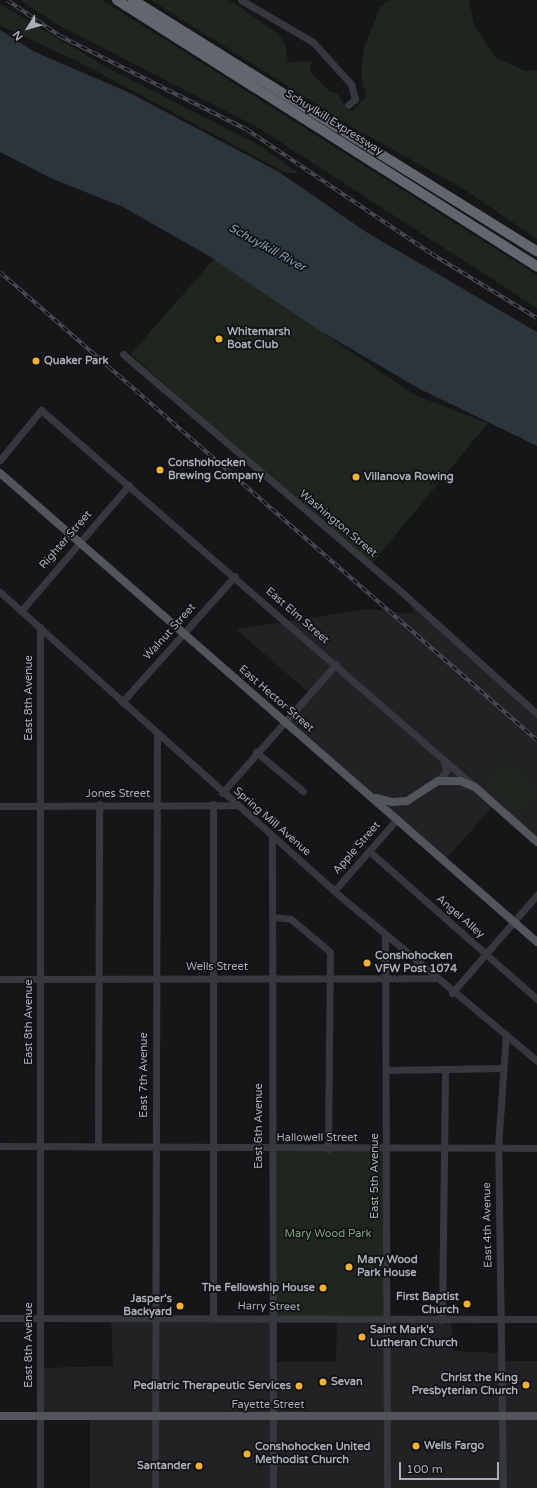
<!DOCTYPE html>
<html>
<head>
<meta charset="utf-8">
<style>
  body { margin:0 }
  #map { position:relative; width:537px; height:1488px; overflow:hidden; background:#161618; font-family:"Varela Round",sans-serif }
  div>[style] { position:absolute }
  .built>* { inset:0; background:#222225 }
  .green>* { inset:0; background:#1e261f }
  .water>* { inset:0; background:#2c353c }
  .minor>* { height:7px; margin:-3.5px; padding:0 3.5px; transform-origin:3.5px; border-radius:3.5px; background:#37383d }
  .major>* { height:8px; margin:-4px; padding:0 4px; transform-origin:4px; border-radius:4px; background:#53555c }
  .highway>* { height:10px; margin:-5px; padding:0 5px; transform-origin:5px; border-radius:5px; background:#63666e }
  .rail>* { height:3.5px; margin-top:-1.75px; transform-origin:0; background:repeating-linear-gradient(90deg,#111113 0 6px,#4a4c52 0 12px); box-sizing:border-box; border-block:1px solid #4a4c52 }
  .dots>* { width:11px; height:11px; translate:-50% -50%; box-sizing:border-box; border:2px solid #111113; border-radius:50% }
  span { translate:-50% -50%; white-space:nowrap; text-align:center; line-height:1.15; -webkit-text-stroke:3.5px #111113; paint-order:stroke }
  .street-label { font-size:11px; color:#a8adb8 }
  .poi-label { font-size:11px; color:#a8adb8; font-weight:700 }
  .left { translate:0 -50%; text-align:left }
  .right { translate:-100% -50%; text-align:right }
  .park-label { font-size:11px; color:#7fa381 }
  .water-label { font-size:12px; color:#7f9bb3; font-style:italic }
  .north { position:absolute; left:8px; top:8px; width:40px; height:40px; -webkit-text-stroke:3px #111113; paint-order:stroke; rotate:233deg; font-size:11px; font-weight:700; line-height:16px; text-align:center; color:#a8adb8 }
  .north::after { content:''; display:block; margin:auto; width:14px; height:18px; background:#a8adb8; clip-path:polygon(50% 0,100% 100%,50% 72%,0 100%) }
  .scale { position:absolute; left:399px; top:1462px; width:100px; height:18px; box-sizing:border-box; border:2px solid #a8adb8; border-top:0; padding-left:5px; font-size:12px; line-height:14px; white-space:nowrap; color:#a8adb8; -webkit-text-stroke:3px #111113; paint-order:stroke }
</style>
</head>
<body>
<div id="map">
  <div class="built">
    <div style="clip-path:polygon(406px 596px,537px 714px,537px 841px,495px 804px,444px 861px,283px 720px,309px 693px,236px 629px,369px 609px,415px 614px)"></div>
    <div style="clip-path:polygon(111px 1318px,270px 1319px,271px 1362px,336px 1362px,337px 1319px,451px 1320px,453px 1351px,502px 1353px,502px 1361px,537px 1361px,537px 1488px,90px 1488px,90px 1416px,40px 1416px,40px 1368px,113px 1366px)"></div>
  </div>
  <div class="green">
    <div style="clip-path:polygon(20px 0,102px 0,537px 275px,537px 308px,257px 127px,58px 25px)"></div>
    <div style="clip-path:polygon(151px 0,229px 0,277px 33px,285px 43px,288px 62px,312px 61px,310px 72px,329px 91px,338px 94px,347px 110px,353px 111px,366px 97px,361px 74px,364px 48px,380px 7px,389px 0,469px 0,474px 24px,495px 57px,525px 71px,537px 70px,537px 239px,465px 190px,354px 128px)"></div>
    <div style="clip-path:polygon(0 4px,106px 67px,259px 145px,298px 173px,286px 173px,81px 63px,0 25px)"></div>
    <div style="clip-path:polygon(214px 259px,415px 395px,488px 423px,370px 566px,131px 354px)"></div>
    <div style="clip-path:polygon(506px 762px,537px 793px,520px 815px,486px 786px)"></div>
    <div style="clip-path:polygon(270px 1149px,386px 1150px,386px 1319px,270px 1319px)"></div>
  </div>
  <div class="water">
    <div style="clip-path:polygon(0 30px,35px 52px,130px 93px,279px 172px,366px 232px,537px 332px,537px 446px,420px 389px,317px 329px,209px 256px,123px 207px,53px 179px,0 152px)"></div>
  </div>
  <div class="minor">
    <div style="left:241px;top:0;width:83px;rotate:30.3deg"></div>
    <div style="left:313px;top:42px;width:57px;rotate:47.9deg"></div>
    <div style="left:351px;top:84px;width:16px;rotate:75deg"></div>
    <div style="left:355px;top:99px;width:9px;rotate:139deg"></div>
    <div style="left:123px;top:354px;width:372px;rotate:40.5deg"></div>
    <div style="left:406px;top:596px;width:176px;rotate:42deg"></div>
    <div style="left:0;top:460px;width:65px;rotate:-50.6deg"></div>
    <div style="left:41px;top:410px;width:575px;rotate:40.98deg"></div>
    <div style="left:0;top:592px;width:448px;rotate:41.8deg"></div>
    <div style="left:334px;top:891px;width:265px;rotate:39.9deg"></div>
    <div style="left:21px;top:611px;width:166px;rotate:-49.4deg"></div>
    <div style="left:40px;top:627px;width:861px;rotate:90deg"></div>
    <div style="left:122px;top:702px;width:169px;rotate:-48.1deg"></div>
    <div style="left:256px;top:752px;width:61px;rotate:39.7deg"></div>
    <div style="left:438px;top:781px;width:13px;rotate:-51deg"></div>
    <div style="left:446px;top:771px;width:11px;rotate:-100deg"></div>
    <div style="left:222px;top:793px;width:172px;rotate:-48.5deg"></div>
    <div style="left:213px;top:804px;width:512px;rotate:90deg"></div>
    <div style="left:0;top:806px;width:235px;rotate:-0.2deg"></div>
    <div style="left:272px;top:837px;width:651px;rotate:89.91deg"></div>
    <div style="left:369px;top:851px;width:224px;rotate:41.4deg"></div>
    <div style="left:334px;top:891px;width:96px;rotate:-48.8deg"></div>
    <div style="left:273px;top:917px;width:18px;rotate:6deg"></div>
    <div style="left:291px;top:919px;width:51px;rotate:40.2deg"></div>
    <div style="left:330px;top:952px;width:197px;rotate:90.6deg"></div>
    <div style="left:385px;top:935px;width:553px;rotate:89.79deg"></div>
    <div style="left:0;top:979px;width:434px;rotate:-0.1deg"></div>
    <div style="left:452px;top:993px;width:130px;rotate:-49.1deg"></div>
    <div style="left:386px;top:1070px;width:117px;rotate:-1deg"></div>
    <div style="left:0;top:1146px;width:537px;rotate:0.21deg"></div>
    <div style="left:98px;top:1146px;width:342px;rotate:-89.8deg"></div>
    <div style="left:0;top:1318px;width:537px;rotate:0.11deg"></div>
    <div style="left:442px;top:1320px;width:250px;rotate:-89.3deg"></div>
    <div style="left:155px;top:1488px;width:754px;rotate:-89.85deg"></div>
    <div style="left:503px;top:1488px;width:341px;rotate:-90.8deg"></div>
    <div style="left:498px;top:1147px;width:113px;rotate:-86deg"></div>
  </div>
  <div class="major">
    <div style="left:0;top:473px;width:713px;rotate:41.13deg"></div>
    <div style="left:376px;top:798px;width:16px;rotate:14deg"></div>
    <div style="left:392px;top:802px;width:15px;rotate:-4deg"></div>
    <div style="left:407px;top:801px;width:37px;rotate:-33deg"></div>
    <div style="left:438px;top:781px;width:22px"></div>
    <div style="left:460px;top:781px;width:16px;rotate:22deg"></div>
    <div style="left:475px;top:787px;width:83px;rotate:41.6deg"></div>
    <div style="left:0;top:1416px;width:537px"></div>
  </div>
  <div class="highway">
    <div style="left:117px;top:0;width:498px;rotate:32.4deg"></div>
    <div style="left:133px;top:0;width:476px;rotate:31.9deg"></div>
  </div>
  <div class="rail">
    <div style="left:7px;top:0;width:64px;rotate:34.2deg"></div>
    <div style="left:60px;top:36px;width:208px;rotate:26.6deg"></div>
    <div style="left:246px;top:129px;width:224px;rotate:33.9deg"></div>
    <div style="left:432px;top:254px;width:123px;rotate:31.4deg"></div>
    <div style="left:0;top:272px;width:712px;rotate:41.07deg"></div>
  </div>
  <div class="dots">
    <div style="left:219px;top:339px;background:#f2b134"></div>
    <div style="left:36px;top:361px;background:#f2b134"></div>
    <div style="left:160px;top:470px;background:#f2b134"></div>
    <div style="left:356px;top:477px;background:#f2b134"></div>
    <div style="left:367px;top:963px;background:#f2b134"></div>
    <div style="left:349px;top:1267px;background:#f2b134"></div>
    <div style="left:323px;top:1288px;background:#f2b134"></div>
    <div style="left:467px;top:1304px;background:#f2b134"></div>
    <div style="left:180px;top:1306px;background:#f2b134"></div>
    <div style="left:362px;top:1337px;background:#f2b134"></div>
    <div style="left:323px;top:1382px;background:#f2b134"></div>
    <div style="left:526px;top:1385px;background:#f2b134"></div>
    <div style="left:299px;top:1386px;background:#f2b134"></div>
    <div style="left:416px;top:1446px;background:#f2b134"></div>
    <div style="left:247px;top:1454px;background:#f2b134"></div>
    <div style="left:199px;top:1466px;background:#f2b134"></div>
  </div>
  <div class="street-label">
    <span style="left:334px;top:123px;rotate:32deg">Schuylkill Expressway</span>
    <span style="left:338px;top:524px;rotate:40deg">Washington Street</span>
    <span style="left:66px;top:540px;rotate:-49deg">Righter Street</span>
    <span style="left:297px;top:616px;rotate:41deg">East Elm Street</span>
    <span style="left:170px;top:632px;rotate:-48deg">Walnut Street</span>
    <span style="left:29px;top:698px;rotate:-90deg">East 8th Avenue</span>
    <span style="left:276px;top:699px;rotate:41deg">East Hector Street</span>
    <span style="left:118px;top:794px">Jones Street</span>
    <span style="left:272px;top:822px;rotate:41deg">Spring Mill Avenue</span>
    <span style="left:357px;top:848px;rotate:-49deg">Apple Street</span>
    <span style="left:460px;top:917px;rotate:41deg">Angel Alley</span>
    <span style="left:217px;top:967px">Wells Street</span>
    <span style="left:29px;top:1022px;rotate:-90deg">East 8th Avenue</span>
    <span style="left:144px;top:1075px;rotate:-90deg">East 7th Avenue</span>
    <span style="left:259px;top:1126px;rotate:-90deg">East 6th Avenue</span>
    <span style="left:317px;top:1138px">Hallowell Street</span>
    <span style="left:375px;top:1176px;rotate:-90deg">East 5th Avenue</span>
    <span style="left:488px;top:1225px;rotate:-91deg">East 4th Avenue</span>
    <span style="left:269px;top:1307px;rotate:1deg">Harry Street</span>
    <span style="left:29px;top:1345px;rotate:-90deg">East 8th Avenue</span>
    <span style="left:268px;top:1405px">Fayette Street</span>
  </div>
  <div class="poi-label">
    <span class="left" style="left:227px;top:339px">Whitemarsh<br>Boat Club</span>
    <span class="left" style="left:44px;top:361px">Quaker Park</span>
    <span class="left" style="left:168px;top:470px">Conshohocken<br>Brewing Company</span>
    <span class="left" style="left:364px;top:477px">Villanova Rowing</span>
    <span class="left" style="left:375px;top:963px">Conshohocken<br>VFW Post 1074</span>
    <span class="left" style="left:357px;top:1267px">Mary Wood<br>Park House</span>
    <span class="right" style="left:315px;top:1288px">The Fellowship House</span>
    <span class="right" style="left:459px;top:1304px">First Baptist<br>Church</span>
    <span class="right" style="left:172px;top:1306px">Jasper's<br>Backyard</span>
    <span class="left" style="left:370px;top:1337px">Saint Mark's<br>Lutheran Church</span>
    <span class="right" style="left:518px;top:1385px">Christ the King<br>Presbyterian Church</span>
    <span class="left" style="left:331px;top:1382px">Sevan</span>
    <span class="right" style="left:291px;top:1386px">Pediatric Therapeutic Services</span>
    <span class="left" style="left:424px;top:1446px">Wells Fargo</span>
    <span class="left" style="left:255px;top:1454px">Conshohocken United<br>Methodist Church</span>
    <span class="right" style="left:191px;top:1466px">Santander</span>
  </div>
  <div class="park-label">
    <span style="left:328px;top:1234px">Mary Wood Park</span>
  </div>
  <div class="water-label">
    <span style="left:267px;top:248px;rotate:29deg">Schuylkill River</span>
  </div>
  <div class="north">N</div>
  <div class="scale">100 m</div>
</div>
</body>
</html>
